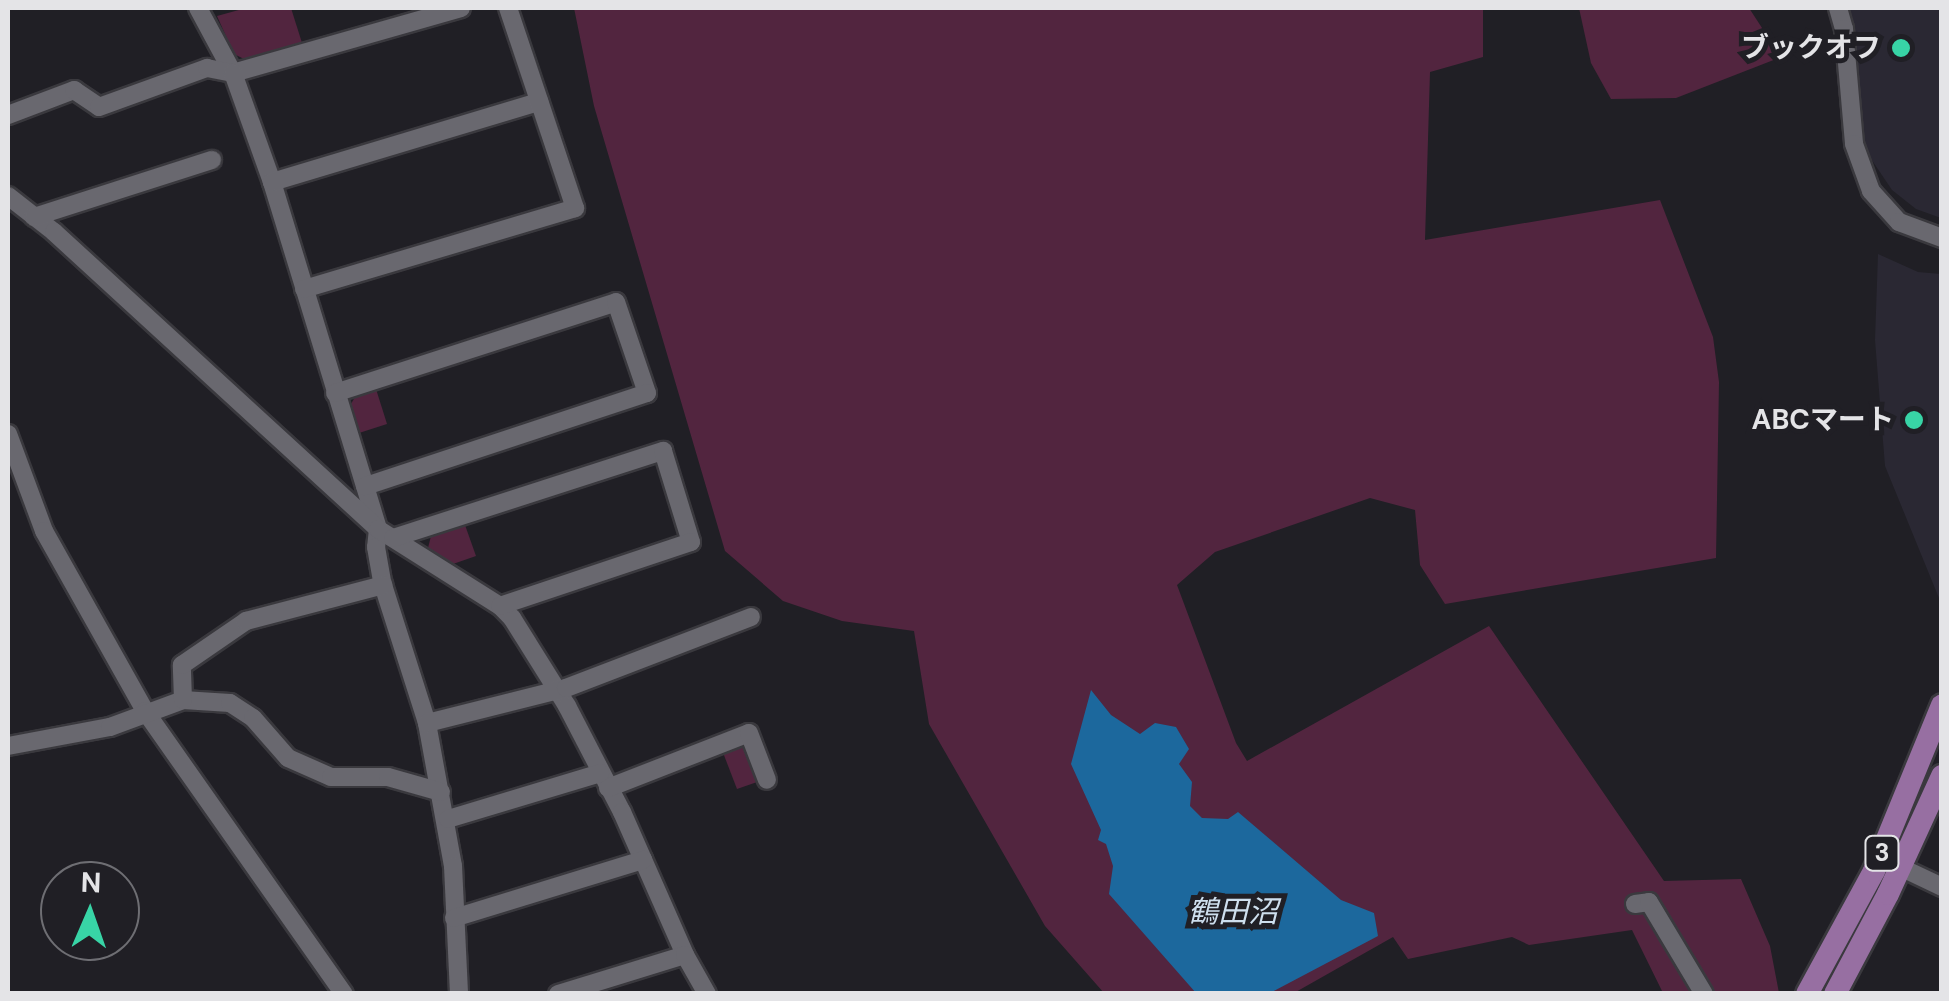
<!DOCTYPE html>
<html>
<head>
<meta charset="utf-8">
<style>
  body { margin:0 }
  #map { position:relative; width:1949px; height:1001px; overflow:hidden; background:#201f25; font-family:"DM Sans","Noto Sans JP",sans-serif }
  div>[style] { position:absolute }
  .built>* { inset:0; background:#2a2833 }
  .green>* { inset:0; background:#52253f }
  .water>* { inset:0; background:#1c689d }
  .roads { filter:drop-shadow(2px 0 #3a393e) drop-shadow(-2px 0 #3a393e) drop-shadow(0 2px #3a393e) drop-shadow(0 -2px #3a393e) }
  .minor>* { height:18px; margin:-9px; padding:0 9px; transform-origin:9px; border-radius:9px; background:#69686f }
  .major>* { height:22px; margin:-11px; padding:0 11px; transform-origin:11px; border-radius:11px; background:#976fa2 }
  .dots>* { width:28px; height:28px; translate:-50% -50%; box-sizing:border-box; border:5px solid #201f25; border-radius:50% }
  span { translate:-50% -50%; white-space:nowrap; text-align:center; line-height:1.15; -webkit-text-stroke:10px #201f25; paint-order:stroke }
  .shield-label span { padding:2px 8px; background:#201f25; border:2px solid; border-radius:8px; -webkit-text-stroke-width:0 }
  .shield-label { font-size:25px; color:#e4e4e7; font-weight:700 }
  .poi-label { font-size:28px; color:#e4e4e7; font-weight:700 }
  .right { translate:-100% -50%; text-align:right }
  .water-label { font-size:30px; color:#cedfee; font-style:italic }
  .frame { position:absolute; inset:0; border:10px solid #e4e4e7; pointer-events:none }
  .north { position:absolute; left:40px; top:861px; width:100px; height:100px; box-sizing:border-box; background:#201f25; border:2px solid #6e6e73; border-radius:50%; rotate:2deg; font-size:28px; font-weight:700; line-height:40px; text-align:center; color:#e4e4e7 }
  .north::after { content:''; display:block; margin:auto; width:35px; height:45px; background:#38d4a6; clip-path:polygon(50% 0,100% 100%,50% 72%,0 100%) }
</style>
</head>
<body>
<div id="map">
  <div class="built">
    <div style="clip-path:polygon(1848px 8px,1941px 8px,1941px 218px,1916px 209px,1892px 190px,1863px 147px,1854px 28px)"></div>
    <div style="clip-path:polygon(1878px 254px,1918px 272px,1941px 274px,1941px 603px,1885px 466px,1875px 340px)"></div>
  </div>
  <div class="green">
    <div style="clip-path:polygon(246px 8px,291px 8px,302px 43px,246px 60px,234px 54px,217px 16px)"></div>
    <div style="clip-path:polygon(574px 8px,1483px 8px,1483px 57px,1430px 72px,1425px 240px,1660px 200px,1713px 337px,1719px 382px,1716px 558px,1445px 604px,1420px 565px,1415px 510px,1370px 498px,1215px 552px,1177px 585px,1236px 743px,1247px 761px,1489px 626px,1664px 881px,1741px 879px,1770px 946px,1779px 993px,1663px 993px,1632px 930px,1529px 945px,1512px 937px,1408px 959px,1393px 937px,1294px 993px,1104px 993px,1045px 926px,929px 724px,914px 631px,842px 621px,783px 601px,725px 551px,594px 106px)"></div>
    <div style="clip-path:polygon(1579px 8px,1749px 8px,1781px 57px,1676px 98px,1611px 99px,1591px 63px)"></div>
    <div style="clip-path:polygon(376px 389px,387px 424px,359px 433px,351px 404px,356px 395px)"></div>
    <div style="clip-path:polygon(465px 525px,476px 556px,453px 564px,428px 548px,431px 536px)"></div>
    <div style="clip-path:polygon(738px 744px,748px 750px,760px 781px,737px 789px,722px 750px)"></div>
  </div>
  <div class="water">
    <div style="clip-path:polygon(1091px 690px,1111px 715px,1140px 734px,1155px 723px,1176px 727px,1189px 749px,1179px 764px,1192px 782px,1190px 806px,1202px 818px,1228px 819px,1238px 812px,1341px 900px,1374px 913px,1378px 936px,1270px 993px,1196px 993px,1109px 894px,1113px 866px,1106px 844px,1098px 840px,1101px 830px,1071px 764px)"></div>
  </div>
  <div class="roads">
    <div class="minor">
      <div style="left:198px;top:8px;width:74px;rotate:61.7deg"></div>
      <div style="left:233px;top:73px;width:237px;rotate:-15.9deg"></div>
      <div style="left:1838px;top:8px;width:22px;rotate:74deg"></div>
      <div style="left:1844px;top:29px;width:115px;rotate:85deg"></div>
      <div style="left:1854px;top:144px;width:50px;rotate:70.1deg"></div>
      <div style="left:1871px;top:191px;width:42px;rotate:47.9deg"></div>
      <div style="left:1899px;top:222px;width:46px;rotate:20.4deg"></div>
      <div style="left:8px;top:115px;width:71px;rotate:-20.7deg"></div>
      <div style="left:74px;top:90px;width:30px;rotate:34deg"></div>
      <div style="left:99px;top:107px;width:115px;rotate:-19.9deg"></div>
      <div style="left:207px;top:68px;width:26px;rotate:11deg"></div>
      <div style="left:233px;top:73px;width:116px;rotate:70.3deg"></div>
      <div style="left:272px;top:182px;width:363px;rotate:73deg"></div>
      <div style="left:378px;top:529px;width:18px;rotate:96deg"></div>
      <div style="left:376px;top:547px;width:39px;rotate:80deg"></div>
      <div style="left:383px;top:585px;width:145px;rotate:72.3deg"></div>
      <div style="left:427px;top:723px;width:145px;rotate:79.7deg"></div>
      <div style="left:453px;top:866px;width:128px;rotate:87.3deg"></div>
      <div style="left:272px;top:182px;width:279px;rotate:-16.7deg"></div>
      <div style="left:8px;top:196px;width:58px;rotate:38deg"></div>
      <div style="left:54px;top:232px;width:440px;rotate:42.5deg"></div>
      <div style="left:378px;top:529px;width:144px;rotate:32.3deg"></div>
      <div style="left:500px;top:606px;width:17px;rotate:45deg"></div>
      <div style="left:512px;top:618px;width:104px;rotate:58deg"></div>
      <div style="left:567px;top:706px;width:119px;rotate:62.6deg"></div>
      <div style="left:622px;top:812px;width:156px;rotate:66.2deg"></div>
      <div style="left:685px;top:955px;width:133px;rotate:162.9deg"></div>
      <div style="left:34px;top:217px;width:187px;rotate:-17.8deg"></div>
      <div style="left:304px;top:289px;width:283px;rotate:-16.6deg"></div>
      <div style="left:575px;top:208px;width:211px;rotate:-108.5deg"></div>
      <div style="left:335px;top:393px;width:295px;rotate:-17.9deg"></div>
      <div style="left:616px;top:302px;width:96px;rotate:71.2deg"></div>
      <div style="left:647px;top:393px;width:297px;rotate:161.7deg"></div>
      <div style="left:8px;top:434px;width:103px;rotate:69.6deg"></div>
      <div style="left:44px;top:531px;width:206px;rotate:60.7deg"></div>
      <div style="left:145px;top:711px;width:346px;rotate:54.9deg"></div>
      <div style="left:393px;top:538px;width:284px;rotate:-17.9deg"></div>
      <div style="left:663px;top:451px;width:95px;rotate:72.9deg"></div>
      <div style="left:691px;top:542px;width:201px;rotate:161.5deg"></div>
      <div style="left:183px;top:700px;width:47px;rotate:3.7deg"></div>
      <div style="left:230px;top:703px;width:27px;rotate:33deg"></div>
      <div style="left:253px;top:718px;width:53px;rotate:48.8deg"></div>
      <div style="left:288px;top:758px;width:47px;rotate:23.8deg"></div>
      <div style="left:331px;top:777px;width:57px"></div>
      <div style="left:388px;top:777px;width:55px;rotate:15.8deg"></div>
      <div style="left:427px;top:723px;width:143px;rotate:-14.1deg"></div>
      <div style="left:566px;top:688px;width:198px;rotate:-21deg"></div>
      <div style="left:8px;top:746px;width:104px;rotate:-10.6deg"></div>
      <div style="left:110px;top:727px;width:78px;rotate:-20.3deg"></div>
      <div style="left:183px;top:700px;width:35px;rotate:-92deg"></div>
      <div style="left:182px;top:665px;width:78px;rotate:-34.5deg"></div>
      <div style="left:246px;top:621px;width:142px;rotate:-14.7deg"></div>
      <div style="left:608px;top:788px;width:151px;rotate:-21.3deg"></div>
      <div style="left:749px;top:733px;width:50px;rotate:69deg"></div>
      <div style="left:448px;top:819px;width:159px;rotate:-16.8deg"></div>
      <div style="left:1900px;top:867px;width:47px;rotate:25.5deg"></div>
      <div style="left:1635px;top:904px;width:14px;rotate:-8deg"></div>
      <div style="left:1649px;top:902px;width:107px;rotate:59.1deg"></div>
      <div style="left:454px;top:918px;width:198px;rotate:-17.1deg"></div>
      <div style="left:685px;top:955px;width:45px;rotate:60.6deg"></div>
    </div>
    <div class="major">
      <div style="left:1807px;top:994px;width:140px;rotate:-61.4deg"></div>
      <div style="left:1874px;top:871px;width:179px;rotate:-67.7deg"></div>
      <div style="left:1835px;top:994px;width:113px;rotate:-62.1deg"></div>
      <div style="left:1888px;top:894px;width:130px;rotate:-65.4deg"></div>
    </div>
  </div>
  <div class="dots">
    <div style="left:1901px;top:48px;background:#38d4a6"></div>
    <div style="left:1914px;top:420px;background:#38d4a6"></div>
  </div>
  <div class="shield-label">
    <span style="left:1882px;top:853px">3</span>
  </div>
  <div class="poi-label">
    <span class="right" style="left:1881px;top:48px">ブックオフ</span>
    <span class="right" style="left:1894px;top:420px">ABCマート</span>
  </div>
  <div class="water-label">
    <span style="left:1233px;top:912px">鶴田沼</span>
  </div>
  <div class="frame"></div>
  <div class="north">N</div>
</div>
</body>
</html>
